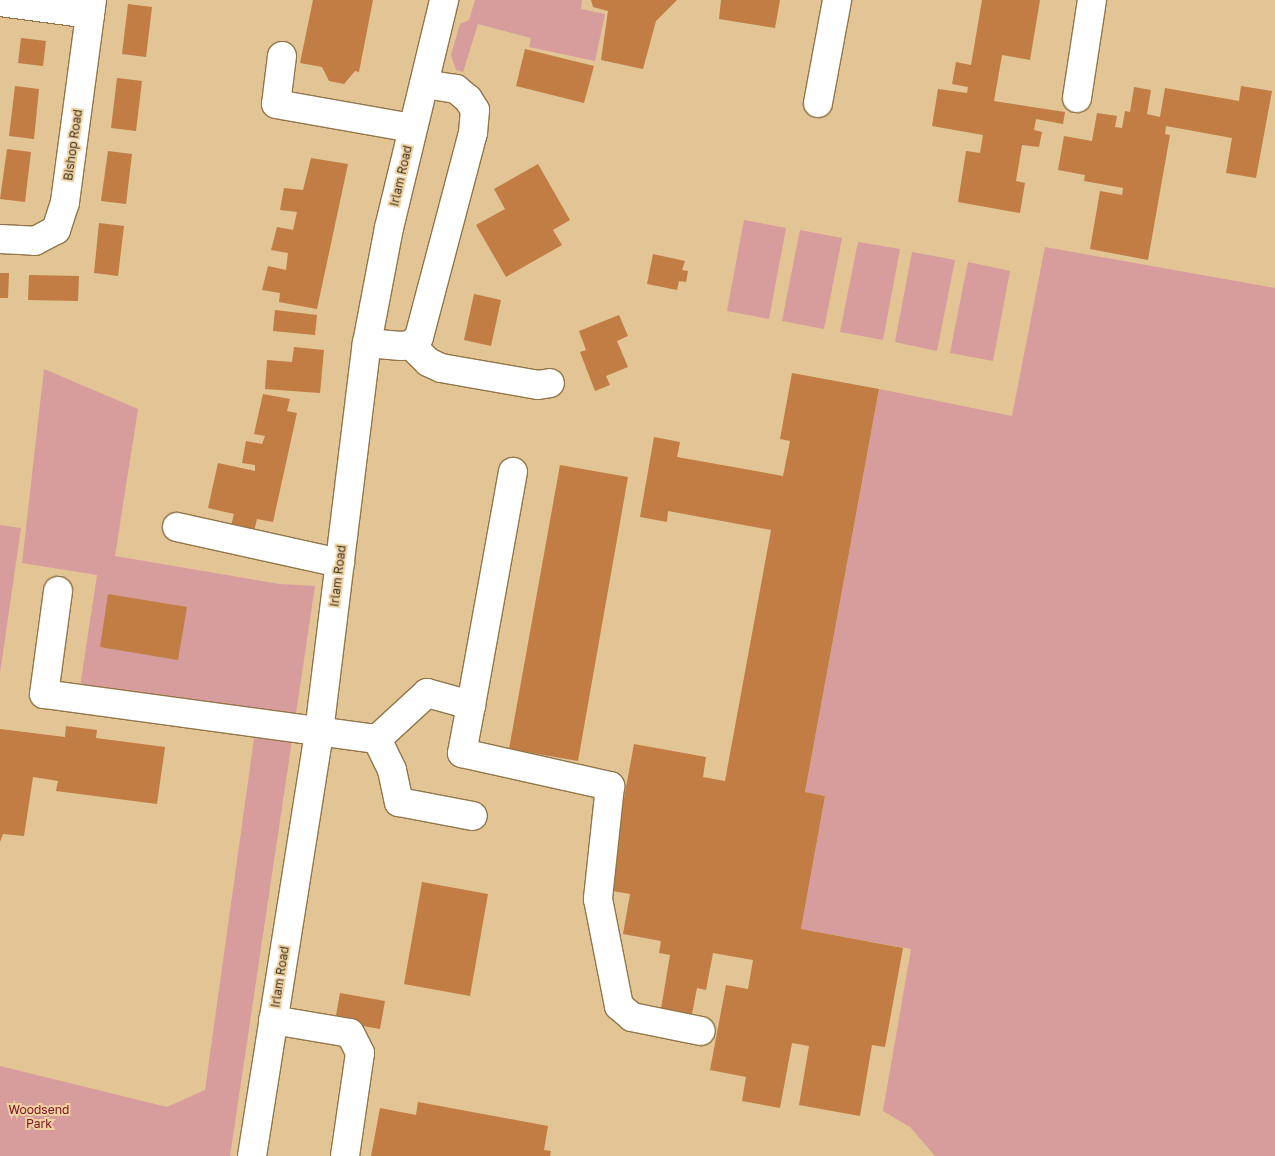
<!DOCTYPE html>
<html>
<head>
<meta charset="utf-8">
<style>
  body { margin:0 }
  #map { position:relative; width:1275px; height:1156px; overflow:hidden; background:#e2c495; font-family:"Golos Text",sans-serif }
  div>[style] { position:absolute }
  .green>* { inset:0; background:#d79c9c }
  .building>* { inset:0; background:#c17d44 }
  .roads { filter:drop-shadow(1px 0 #917649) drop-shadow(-1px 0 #917649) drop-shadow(0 1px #917649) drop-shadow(0 -1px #917649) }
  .minor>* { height:28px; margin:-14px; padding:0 14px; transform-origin:14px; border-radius:14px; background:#fff }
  span { translate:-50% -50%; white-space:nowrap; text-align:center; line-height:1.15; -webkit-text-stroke:4px #efd1a2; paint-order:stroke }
  .street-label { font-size:12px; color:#3f3321 }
  .park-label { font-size:12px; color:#801426 }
</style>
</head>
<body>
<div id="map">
  <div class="green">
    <div style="clip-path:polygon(475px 0,582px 0,581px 9px,605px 14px,595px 61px,529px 47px,531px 38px,478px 24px,463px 72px,456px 70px,451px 55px,460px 24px,469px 20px)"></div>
    <div style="clip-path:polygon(744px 220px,786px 228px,769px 319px,727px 311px)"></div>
    <div style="clip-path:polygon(800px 230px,842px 238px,824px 329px,782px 321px)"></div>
    <div style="clip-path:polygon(858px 242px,900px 249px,883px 340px,840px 332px)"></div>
    <div style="clip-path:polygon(1045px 247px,1275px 288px,1275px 1156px,935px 1156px,910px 1127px,883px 1111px,911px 949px,801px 929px,825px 796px,805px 792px,879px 389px,1012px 416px)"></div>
    <div style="clip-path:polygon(912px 252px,955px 260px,937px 351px,895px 342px)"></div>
    <div style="clip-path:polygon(968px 262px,1010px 271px,993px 361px,950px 353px)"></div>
    <div style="clip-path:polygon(44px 369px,138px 409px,115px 556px,279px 584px,315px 586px,230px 1156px,0 1156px,0 1066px,167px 1107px,205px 1090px,258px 710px,80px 687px,97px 575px,22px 563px)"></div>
    <div style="clip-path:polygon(0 525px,21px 528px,0 673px)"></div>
  </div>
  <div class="building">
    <div style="clip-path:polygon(313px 0,373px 0,359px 72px,355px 71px,344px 84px,329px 81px,322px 67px,300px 63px)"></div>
    <div style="clip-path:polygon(591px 0,677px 0,656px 21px,643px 69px,601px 60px,608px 11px,593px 7px)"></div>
    <div style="clip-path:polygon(721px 0,780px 0,775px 28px,719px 19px)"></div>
    <div style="clip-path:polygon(982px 0,1040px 0,1030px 60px,1002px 55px,994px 101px,1065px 112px,1063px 124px,1036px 119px,1034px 130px,1042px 132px,1039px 147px,1022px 145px,1016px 181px,1025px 183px,1020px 213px,958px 202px,966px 151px,980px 153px,983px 135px,932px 126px,938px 89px,967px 93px,968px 87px,952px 84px,956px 62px,971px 65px)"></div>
    <div style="clip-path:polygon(128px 4px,152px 7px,146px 57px,122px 54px)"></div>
    <div style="clip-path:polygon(21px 38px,46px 41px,43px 66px,18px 63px)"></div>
    <div style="clip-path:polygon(525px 49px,594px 66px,584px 103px,516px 86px)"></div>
    <div style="clip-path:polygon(117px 78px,142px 81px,136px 131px,111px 128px)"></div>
    <div style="clip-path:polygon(15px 86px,39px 89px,34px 139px,9px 136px)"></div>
    <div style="clip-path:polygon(1241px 86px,1272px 91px,1256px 178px,1226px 173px,1232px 138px,1166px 126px,1165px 134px,1170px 135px,1148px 260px,1090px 249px,1100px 191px,1122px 195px,1123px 188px,1084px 181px,1085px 175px,1058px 170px,1064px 136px,1092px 141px,1097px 113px,1117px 116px,1115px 127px,1122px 128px,1125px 111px,1130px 112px,1134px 87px,1151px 90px,1147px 114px,1160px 117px,1165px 88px,1239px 101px)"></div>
    <div style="clip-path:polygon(7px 149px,31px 152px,25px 202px,0 199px)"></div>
    <div style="clip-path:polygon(108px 151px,132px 154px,126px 204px,101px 201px)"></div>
    <div style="clip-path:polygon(311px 158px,348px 164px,317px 309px,279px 302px,280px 293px,262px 290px,268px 266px,286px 270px,288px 253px,271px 250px,277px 227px,293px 230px,297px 212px,280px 210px,284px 188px,303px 190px)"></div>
    <div style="clip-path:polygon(538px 164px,570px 220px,553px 230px,562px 245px,506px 277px,476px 225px,505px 209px,494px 189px)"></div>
    <div style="clip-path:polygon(99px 223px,124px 226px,118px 276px,94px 273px)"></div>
    <div style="clip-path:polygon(653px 254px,685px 261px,682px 270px,688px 271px,686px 282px,679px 281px,677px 290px,647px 284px)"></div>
    <div style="clip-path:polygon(0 273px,9px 273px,8px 298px,0 298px)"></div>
    <div style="clip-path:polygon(29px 275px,79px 276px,78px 301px,28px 300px)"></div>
    <div style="clip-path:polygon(474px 294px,501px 300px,491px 346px,464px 340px)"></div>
    <div style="clip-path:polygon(275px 310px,317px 315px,315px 335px,273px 331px)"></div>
    <div style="clip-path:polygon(619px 315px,628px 336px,617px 341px,628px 367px,606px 376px,610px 385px,595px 391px,580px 352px,586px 350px,579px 331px)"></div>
    <div style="clip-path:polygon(294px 347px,324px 350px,320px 393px,265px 389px,267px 360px,292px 362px)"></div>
    <div style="clip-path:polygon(792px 373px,879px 389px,805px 792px,825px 796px,801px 929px,903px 948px,885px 1047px,872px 1045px,860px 1116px,799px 1105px,809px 1046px,792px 1043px,780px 1108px,742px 1101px,746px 1077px,710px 1070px,726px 985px,748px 989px,753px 960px,713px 953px,706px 990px,697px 988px,692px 1014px,661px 1009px,670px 955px,659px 953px,661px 941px,623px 934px,630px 894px,607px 890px,634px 744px,706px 757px,703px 777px,725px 781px,771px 530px,668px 511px,667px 522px,640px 517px,654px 437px,680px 442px,677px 457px,783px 476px,790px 441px,780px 439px)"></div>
    <div style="clip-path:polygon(263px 394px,290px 399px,287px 411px,297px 413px,273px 522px,257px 519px,253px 535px,230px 530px,234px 514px,208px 508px,218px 463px,255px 471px,255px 465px,242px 463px,246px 441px,262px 444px,265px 436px,254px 434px)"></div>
    <div style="clip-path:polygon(560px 465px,628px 477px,578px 761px,509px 749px)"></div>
    <div style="clip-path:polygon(108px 594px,187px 607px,178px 660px,100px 647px)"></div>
    <div style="clip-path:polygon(66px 726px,97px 730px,96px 738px,165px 747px,157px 804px,56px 791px,58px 781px,33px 777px,24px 836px,3px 834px,0 842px,0 729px,65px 737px)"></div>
    <div style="clip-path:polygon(422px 882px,488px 894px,470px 996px,404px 984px)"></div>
    <div style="clip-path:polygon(340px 993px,385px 1001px,380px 1029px,335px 1021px)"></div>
    <div style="clip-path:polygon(418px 1102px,548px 1126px,544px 1150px,551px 1151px,550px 1156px,371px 1156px,380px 1108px,416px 1115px)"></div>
  </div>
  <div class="roads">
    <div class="minor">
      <div style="left:0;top:2px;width:91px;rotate:7.6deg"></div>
      <div style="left:282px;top:56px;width:48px;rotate:97.1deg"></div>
      <div style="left:276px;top:104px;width:138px;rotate:10deg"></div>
      <div style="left:1077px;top:98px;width:99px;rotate:-81.3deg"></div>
      <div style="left:818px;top:103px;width:105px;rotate:-79.5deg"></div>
      <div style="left:0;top:239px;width:35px;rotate:3deg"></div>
      <div style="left:35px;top:241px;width:24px;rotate:-28deg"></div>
      <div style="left:56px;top:230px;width:29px;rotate:-72deg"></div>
      <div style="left:65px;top:202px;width:204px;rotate:-82.4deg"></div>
      <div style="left:367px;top:343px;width:34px;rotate:5deg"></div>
      <div style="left:401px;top:346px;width:10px;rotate:-6deg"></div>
      <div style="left:411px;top:345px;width:11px;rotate:-45deg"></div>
      <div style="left:419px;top:337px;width:211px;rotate:-75.2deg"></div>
      <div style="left:473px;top:133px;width:23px;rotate:-85deg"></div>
      <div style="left:475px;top:110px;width:13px;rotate:-122deg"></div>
      <div style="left:468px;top:99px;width:16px;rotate:-140deg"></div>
      <div style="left:456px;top:89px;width:32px;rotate:-171deg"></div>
      <div style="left:411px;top:345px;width:24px;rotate:45deg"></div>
      <div style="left:428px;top:362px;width:14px;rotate:25deg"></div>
      <div style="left:441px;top:368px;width:98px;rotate:9.9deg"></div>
      <div style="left:538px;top:385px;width:12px;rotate:-9deg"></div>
      <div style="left:177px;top:527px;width:167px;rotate:12.5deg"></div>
      <div style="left:58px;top:591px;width:104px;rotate:97.7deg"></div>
      <div style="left:44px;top:694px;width:336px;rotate:7.7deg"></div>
      <div style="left:377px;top:739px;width:68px;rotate:-42.6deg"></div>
      <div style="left:427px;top:693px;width:46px;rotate:15.3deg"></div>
      <div style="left:471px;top:705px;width:237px;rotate:-79.8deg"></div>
      <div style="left:471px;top:705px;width:49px;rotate:100.6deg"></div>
      <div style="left:462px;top:753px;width:152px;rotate:12.6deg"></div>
      <div style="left:610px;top:786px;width:114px;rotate:96.1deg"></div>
      <div style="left:598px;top:899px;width:109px;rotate:78.9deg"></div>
      <div style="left:619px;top:1006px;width:17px;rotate:40deg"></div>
      <div style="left:632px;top:1017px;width:70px;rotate:11.5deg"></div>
      <div style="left:377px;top:739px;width:34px;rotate:64deg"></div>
      <div style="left:392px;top:770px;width:33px;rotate:78deg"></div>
      <div style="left:399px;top:802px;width:75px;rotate:10.7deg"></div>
      <div style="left:273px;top:1020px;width:78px;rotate:9.6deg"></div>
      <div style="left:350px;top:1033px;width:22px;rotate:63deg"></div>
      <div style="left:360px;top:1053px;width:104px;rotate:98.3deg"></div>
      <div style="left:252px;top:1156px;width:429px;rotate:-81deg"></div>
      <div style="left:319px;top:732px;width:392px;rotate:-83deg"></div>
      <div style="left:367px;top:343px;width:117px;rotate:-79.2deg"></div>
      <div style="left:389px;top:228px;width:235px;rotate:-76.4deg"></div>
    </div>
  </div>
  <div class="street-label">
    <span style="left:73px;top:145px;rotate:-82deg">Bishop Road</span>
    <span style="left:401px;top:176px;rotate:-77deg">Irlam Road</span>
    <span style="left:338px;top:576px;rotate:-83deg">Irlam Road</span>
    <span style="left:280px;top:977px;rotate:-81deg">Irlam Road</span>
  </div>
  <div class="park-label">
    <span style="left:39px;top:1117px">Woodsend<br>Park</span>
  </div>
</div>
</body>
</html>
